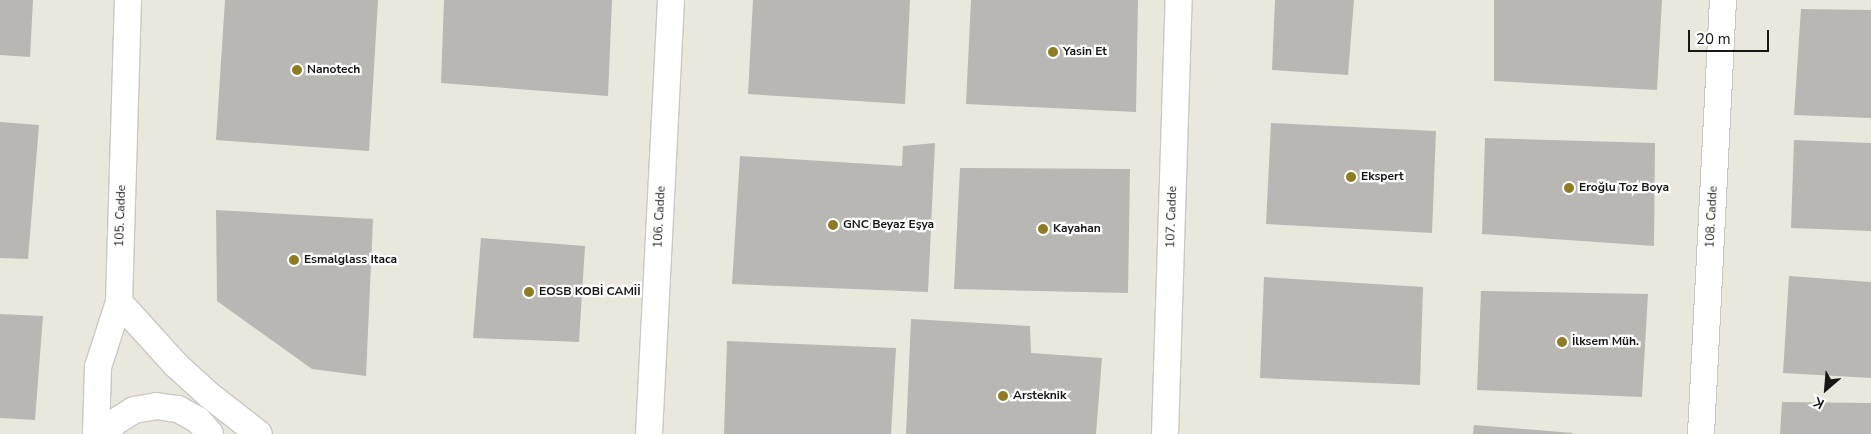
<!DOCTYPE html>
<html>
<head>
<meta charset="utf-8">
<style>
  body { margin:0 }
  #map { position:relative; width:1871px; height:434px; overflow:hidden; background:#f4f4f0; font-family:"Nunito Sans",sans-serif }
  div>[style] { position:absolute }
  .built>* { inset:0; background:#eae8dd }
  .building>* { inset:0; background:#b8b7b3 }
  .roads { filter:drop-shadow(1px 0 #c9c8c4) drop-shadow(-1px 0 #c9c8c4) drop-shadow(0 1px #c9c8c4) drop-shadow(0 -1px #c9c8c4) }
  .minor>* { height:26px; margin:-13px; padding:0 13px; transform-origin:13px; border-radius:13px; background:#fff }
  .dots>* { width:14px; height:14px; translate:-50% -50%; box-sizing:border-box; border:2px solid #fff; border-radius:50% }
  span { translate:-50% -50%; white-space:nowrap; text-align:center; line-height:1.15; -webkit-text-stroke:4.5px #fff; paint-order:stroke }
  .poi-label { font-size:12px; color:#161615; font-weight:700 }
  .left { translate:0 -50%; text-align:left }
  .street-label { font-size:12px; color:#161615 }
  .north { position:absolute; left:1801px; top:364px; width:50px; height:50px; -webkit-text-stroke:4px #fff; paint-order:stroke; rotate:207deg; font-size:14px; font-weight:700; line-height:20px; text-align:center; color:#161615 }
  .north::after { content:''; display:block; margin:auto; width:18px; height:22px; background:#161615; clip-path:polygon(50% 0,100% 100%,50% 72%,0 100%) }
  .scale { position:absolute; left:1688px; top:30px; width:81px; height:22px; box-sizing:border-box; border:2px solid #161615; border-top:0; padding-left:6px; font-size:15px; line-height:18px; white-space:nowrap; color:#161615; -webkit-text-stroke:4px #fff; paint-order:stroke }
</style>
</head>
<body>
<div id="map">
  <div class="built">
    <div style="clip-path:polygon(0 0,1871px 0,1871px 434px,0 434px)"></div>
  </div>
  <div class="building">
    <div style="clip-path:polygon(0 0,33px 0,30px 57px,0 55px)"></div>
    <div style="clip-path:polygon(225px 0,378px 0,369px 151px,216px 140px)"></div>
    <div style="clip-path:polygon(444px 0,612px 0,608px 96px,441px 83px)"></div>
    <div style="clip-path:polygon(753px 0,910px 0,905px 104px,748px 94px)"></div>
    <div style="clip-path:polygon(971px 0,1138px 0,1136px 112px,966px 104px)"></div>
    <div style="clip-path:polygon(1275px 0,1354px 0,1348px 75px,1272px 70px)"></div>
    <div style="clip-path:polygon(1494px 0,1662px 0,1657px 90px,1494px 81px)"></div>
    <div style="clip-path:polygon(1801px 9px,1871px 10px,1871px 118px,1794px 115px)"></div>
    <div style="clip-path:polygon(0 122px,39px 125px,28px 259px,0 258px)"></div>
    <div style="clip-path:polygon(1271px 123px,1436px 131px,1432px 233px,1266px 224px)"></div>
    <div style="clip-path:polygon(1485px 138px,1655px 143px,1654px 246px,1482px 234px)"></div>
    <div style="clip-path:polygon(1794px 140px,1871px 143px,1871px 231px,1791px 228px)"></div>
    <div style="clip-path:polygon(935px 143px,928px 292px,732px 284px,740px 156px,902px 166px,903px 146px)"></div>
    <div style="clip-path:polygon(960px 168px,1130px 169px,1128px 293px,954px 289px)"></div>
    <div style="clip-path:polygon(216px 210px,373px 219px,366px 376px,312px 369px,217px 301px)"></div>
    <div style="clip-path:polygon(481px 238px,585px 246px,579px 342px,473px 338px)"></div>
    <div style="clip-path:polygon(1789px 276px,1871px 282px,1871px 378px,1783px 373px)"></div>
    <div style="clip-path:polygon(1264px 277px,1423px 287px,1420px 385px,1260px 378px)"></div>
    <div style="clip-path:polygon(1481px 291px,1648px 294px,1642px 397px,1477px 390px)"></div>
    <div style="clip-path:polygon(0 314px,43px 316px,35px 420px,0 418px)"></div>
    <div style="clip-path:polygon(911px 319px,1030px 326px,1031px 353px,1102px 358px,1096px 434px,906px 434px)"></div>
    <div style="clip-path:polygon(727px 341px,896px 348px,891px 434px,724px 434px)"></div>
    <div style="clip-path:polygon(1782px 402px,1871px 403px,1871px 434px,1780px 434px)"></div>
    <div style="clip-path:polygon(1474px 425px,1573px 433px,1573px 434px,1473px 434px)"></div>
  </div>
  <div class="roads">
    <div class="minor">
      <div style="left:119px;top:302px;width:84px;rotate:47.9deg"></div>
      <div style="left:175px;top:364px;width:46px;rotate:42.4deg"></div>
      <div style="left:209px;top:395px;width:63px;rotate:38deg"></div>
      <div style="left:96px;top:434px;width:67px;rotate:-88.3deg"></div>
      <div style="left:98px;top:367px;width:68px;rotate:-72.1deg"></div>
      <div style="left:119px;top:302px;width:302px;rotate:-88.3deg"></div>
      <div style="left:106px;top:434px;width:15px;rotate:-53deg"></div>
      <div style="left:115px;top:422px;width:22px;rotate:-32deg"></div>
      <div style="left:134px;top:410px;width:22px;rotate:-10deg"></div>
      <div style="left:156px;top:406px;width:22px;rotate:8deg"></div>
      <div style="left:178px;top:409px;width:23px;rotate:29deg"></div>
      <div style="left:198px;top:420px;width:18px;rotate:49deg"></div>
      <div style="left:649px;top:434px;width:435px;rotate:-87.1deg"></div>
      <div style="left:1165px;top:434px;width:434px;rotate:-88.2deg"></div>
      <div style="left:1701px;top:434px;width:435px;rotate:-87.1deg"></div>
    </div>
  </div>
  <div class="dots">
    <div style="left:1053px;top:52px;background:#8e7c22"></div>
    <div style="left:297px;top:70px;background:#8e7c22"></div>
    <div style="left:1351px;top:177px;background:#8e7c22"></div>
    <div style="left:1569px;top:188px;background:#8e7c22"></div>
    <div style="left:833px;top:225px;background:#8e7c22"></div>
    <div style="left:1043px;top:229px;background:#8e7c22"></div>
    <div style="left:294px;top:260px;background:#8e7c22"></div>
    <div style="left:529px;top:292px;background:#8e7c22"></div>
    <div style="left:1562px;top:342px;background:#8e7c22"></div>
    <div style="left:1003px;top:396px;background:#8e7c22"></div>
  </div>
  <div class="poi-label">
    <span class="left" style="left:1063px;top:52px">Yasin Et</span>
    <span class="left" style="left:307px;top:70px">Nanotech</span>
    <span class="left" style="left:1361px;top:177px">Ekspert</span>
    <span class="left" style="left:1579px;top:188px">Eroğlu Toz Boya</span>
    <span class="left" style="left:843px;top:225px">GNC Beyaz Eşya</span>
    <span class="left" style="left:1053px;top:229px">Kayahan</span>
    <span class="left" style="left:304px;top:260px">Esmalglass Itaca</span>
    <span class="left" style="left:539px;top:292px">EOSB KOBİ CAMİİ</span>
    <span class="left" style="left:1572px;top:342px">İlksem Müh.</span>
    <span class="left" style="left:1013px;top:396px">Arsteknik</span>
  </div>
  <div class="street-label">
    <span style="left:121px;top:216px;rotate:-88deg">105. Cadde</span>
    <span style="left:660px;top:217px;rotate:-87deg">106. Cadde</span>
    <span style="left:1172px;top:217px;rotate:-88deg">107. Cadde</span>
    <span style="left:1712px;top:217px;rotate:-87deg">108. Cadde</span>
  </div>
  <div class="north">K</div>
  <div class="scale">20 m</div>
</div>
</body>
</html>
